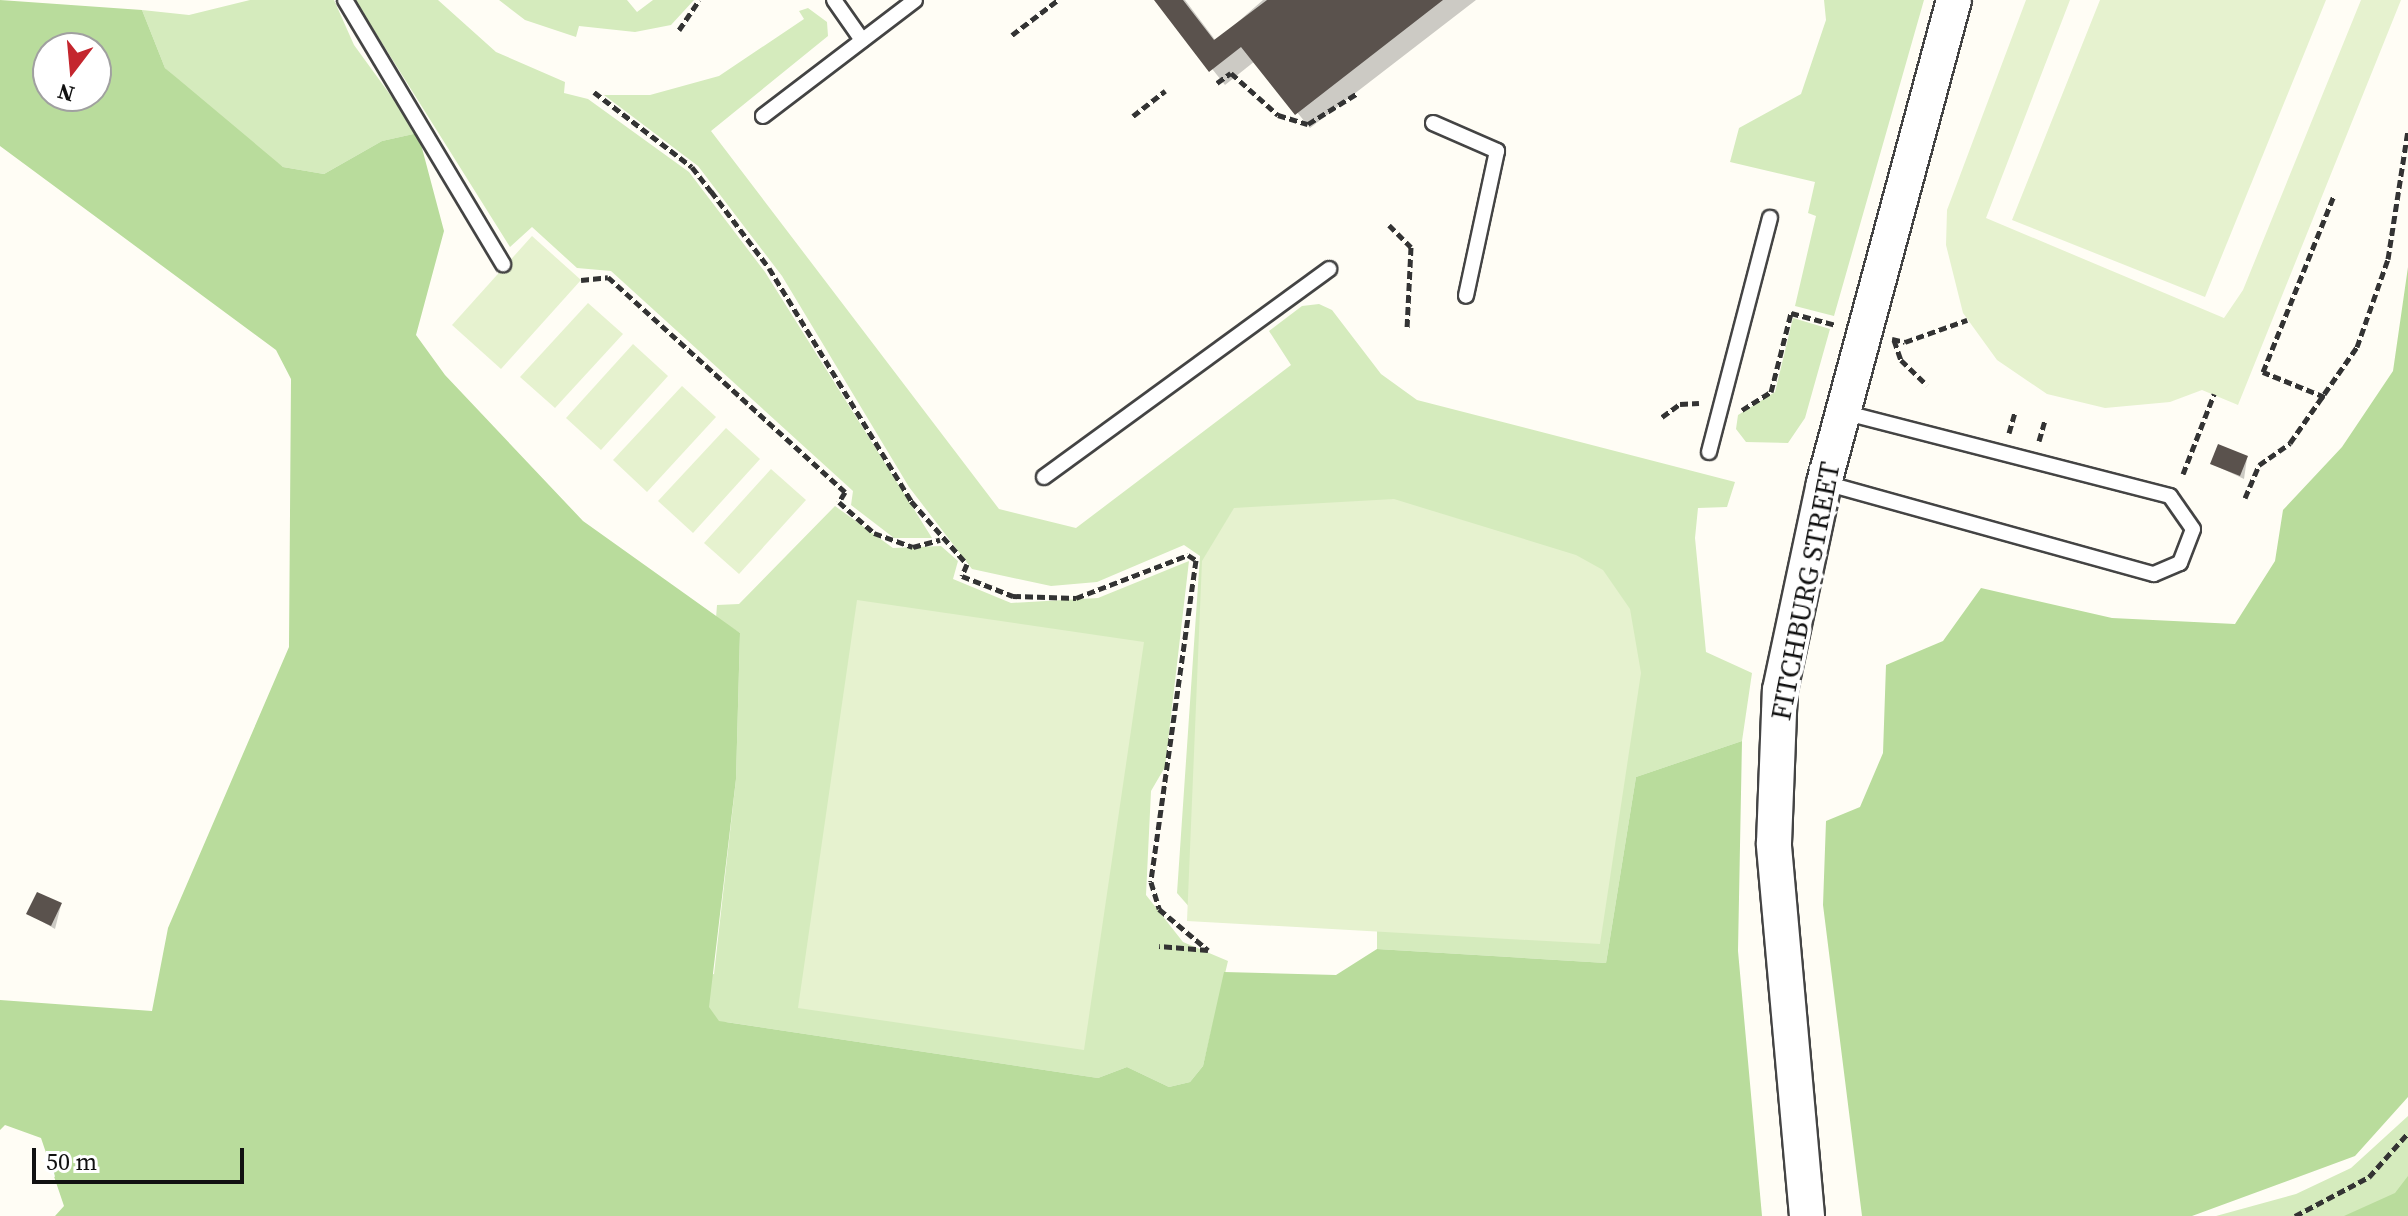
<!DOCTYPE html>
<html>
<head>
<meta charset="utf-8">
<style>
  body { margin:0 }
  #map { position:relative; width:2408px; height:1216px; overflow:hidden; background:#fffdf5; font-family:"Source Serif 4",serif }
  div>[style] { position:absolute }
  .green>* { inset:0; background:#d5ebbd }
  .forest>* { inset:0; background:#b9dc9c }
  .pitch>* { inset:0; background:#e6f2cf }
  .shadow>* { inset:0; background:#0003 }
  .building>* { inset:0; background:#5a524d }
  .path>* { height:5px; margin-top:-2.5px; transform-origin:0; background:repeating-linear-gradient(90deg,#333 0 8px,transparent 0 12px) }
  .roads { filter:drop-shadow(2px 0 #444) drop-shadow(-2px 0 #444) drop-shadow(0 2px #444) drop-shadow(0 -2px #444) }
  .service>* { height:14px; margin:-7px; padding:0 7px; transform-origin:7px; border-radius:7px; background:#fff }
  .tertiary>* { height:34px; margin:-17px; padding:0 17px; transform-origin:17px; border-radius:17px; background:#fff }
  span { translate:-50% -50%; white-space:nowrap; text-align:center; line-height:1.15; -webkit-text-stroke:8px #fff; paint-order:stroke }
  .street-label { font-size:28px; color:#111 }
  .north { position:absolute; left:32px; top:32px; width:80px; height:80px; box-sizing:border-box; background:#fff; border:2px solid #a0a0a0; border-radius:50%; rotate:196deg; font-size:22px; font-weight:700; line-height:32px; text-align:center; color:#111 }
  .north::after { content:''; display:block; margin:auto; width:28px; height:36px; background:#c4262e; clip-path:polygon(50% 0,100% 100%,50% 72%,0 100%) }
  .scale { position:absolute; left:32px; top:1148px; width:212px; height:36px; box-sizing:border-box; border:4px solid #111; border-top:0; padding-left:10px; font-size:24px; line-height:28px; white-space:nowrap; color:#111; -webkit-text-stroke:6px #fff; paint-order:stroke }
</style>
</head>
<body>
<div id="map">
  <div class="green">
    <div style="clip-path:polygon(250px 0,334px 0,354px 45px,418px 133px,382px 141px,324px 174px,283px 167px,248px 143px,165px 68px,142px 10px,189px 15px)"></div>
    <div style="clip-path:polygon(355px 0,438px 0,496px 52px,565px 82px,564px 93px,588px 99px,689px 172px,765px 272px,932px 538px,894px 538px,851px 505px,853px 491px,611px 271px,577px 268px,532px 227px,510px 247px)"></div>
    <div style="clip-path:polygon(499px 0,627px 0,637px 12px,653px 0,694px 0,671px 25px,635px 32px,579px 26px,576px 37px,525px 20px)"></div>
    <div style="clip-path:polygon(1824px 0,1924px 0,1834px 316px,1795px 306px,1816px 216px,1808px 213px,1815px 182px,1730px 162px,1739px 128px,1801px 94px,1826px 20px)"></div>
    <div style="clip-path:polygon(808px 8px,827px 22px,828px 36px,711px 131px,999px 509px,1076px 528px,1291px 365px,1269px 331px,1302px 306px,1319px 304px,1332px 310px,1381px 374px,1417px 400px,1735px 482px,1727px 507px,1698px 508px,1695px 538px,1706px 652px,1752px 673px,1742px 741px,1636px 777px,1606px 963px,1377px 949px,1377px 929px,1198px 917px,1177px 893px,1200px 556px,1184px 545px,1097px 582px,1051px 586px,972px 569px,909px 487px,782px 276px,698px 166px,604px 95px,650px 95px,719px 76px,804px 19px,799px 11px)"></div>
    <div style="clip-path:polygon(1793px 318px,1830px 329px,1805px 418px,1788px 443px,1746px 442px,1736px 429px,1738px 415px,1775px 392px)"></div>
    <div style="clip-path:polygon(835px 506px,893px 548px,941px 546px,958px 561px,953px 579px,1011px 603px,1098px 598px,1189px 561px,1165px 767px,1151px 791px,1146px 895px,1183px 942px,1228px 961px,1203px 1066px,1190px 1082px,1169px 1087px,1127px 1067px,1098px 1078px,726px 1022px,731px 1059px,1260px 1135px,1455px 1020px,1602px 1043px,1669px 1038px,1695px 1059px,1697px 1090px,1649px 1114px,1568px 1117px,1498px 1136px,1452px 1175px,1447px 1216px,264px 1216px,200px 1162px,348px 1047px,571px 1051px,622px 998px,714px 974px,736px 779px,740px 633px,716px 618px,717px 605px,739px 604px)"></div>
    <div style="clip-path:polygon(2408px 1116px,2408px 1199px,2372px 1216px,2216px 1216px,2296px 1194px,2351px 1168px)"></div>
  </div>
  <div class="forest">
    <div style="clip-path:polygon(evenodd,0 0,142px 10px,165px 68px,283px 167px,324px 174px,382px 141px,418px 133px,444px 231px,416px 335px,445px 375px,583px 521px,740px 633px,736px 779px,709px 1007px,719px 1021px,1098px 1078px,1127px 1067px,1169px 1087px,1190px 1082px,1203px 1066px,1224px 972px,1336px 975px,1377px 949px,1606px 963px,1636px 777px,1742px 741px,1738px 951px,1762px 1216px,55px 1216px,64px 1206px,41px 1138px,5px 1125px,0 1130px,0 1000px,152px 1011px,168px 928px,289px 647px,291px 379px,276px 350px,0 146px,0 0,48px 48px,96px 48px,96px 96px,48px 96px,48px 48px)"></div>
    <div style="clip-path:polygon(2408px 267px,2408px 1097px,2355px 1156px,2192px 1216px,1862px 1216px,1823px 905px,1826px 821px,1860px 807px,1883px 753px,1886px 665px,1943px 641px,1981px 588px,2112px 618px,2235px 624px,2275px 561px,2283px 510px,2342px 447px,2393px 371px)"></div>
    <div style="clip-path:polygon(2408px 1176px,2408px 1216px,2344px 1216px,2395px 1193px)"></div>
  </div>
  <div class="pitch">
    <div style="clip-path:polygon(2026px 0,2070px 0,1986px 218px,2224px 318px,2243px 290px,2361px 0,2401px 0,2238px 405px,2202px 390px,2170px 402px,2105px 408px,2047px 394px,1997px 360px,1963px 313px,1946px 245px,1947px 210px)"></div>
    <div style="clip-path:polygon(2100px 0,2326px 0,2205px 297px,2012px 220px)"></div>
    <div style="clip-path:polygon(532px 236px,581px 280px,501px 369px,452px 325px)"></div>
    <div style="clip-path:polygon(588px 303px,623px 334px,555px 408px,520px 377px)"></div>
    <div style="clip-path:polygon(633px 344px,668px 376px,601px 450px,566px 418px)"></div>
    <div style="clip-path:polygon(682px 386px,716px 417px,647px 492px,613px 460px)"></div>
    <div style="clip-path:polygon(726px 428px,760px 459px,693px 533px,658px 501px)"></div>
    <div style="clip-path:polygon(771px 469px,806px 500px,739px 574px,704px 543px)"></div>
    <div style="clip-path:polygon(1394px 499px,1576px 555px,1603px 570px,1630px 609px,1641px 673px,1600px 944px,1187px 921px,1202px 561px,1234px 508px)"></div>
    <div style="clip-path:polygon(857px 600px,1144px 642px,1084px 1050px,798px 1008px)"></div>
  </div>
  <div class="shadow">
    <div style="clip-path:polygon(1157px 0,1185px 0,1216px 41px,1263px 0,1476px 0,1310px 128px,1255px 61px,1225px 85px)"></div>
    <div style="clip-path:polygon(2247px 458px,2244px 479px,2212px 464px)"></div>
    <div style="clip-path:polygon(61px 905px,55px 929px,29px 914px)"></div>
  </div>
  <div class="building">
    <div style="clip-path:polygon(1154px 0,1183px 0,1214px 40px,1267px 0,1443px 0,1295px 115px,1241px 47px,1209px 72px)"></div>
    <div style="clip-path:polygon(2218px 444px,2248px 456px,2240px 476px,2210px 464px)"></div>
    <div style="clip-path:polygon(37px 892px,62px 903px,51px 926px,26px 914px)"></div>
  </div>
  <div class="path">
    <div style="left:679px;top:30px;width:36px;rotate:-56deg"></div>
    <div style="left:1012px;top:35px;width:58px;rotate:-37.3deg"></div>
    <div style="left:1217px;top:83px;width:17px;rotate:-36deg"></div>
    <div style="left:1231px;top:73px;width:63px;rotate:41.8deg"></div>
    <div style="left:1278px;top:115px;width:31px;rotate:17deg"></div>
    <div style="left:1308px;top:124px;width:57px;rotate:-32deg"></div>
    <div style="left:594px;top:92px;width:123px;rotate:37.4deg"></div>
    <div style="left:692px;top:167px;width:31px;rotate:52deg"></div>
    <div style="left:711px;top:191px;width:96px;rotate:53deg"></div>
    <div style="left:769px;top:268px;width:273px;rotate:58.6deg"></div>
    <div style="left:911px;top:501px;width:84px;rotate:48.4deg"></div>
    <div style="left:967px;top:564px;width:13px;rotate:113deg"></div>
    <div style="left:962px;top:576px;width:55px;rotate:21.4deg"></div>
    <div style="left:1013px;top:596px;width:63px;rotate:1.8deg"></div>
    <div style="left:1076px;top:598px;width:120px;rotate:-21deg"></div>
    <div style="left:1188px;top:555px;width:9px;rotate:32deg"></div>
    <div style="left:1196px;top:560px;width:325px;rotate:98deg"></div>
    <div style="left:1151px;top:882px;width:28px;rotate:73deg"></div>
    <div style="left:1159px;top:909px;width:64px;rotate:39.9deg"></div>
    <div style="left:1208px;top:950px;width:49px;rotate:-175.3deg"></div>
    <div style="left:1133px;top:116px;width:41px;rotate:-38deg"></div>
    <div style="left:1389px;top:225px;width:31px;rotate:45deg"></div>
    <div style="left:1411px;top:247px;width:83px;rotate:92.8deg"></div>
    <div style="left:581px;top:280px;width:27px;rotate:-6deg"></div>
    <div style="left:608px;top:277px;width:320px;rotate:42.2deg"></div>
    <div style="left:845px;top:492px;width:12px;rotate:121deg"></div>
    <div style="left:839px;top:502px;width:47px;rotate:41.5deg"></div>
    <div style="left:874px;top:533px;width:41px;rotate:19.7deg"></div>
    <div style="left:913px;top:547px;width:28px;rotate:-15deg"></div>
    <div style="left:1892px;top:339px;width:13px;rotate:13deg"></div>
    <div style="left:1905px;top:342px;width:66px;rotate:-19.5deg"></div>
    <div style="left:1894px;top:340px;width:21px;rotate:71deg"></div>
    <div style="left:1901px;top:360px;width:36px;rotate:44deg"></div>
    <div style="left:2325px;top:397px;width:67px;rotate:-158deg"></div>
    <div style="left:2263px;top:372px;width:191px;rotate:-68.1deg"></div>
    <div style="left:1742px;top:410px;width:34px;rotate:-32deg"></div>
    <div style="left:1771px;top:392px;width:81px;rotate:-75.8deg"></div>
    <div style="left:1791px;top:313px;width:47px;rotate:14.9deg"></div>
    <div style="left:1662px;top:417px;width:22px;rotate:-36deg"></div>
    <div style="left:1680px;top:404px;width:19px;rotate:-3deg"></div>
    <div style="left:2009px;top:433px;width:22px;rotate:-74deg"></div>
    <div style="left:2039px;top:441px;width:22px;rotate:-74deg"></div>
    <div style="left:2183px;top:474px;width:86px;rotate:-68.8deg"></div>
    <div style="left:2245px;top:498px;width:36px;rotate:-67deg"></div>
    <div style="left:2259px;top:465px;width:38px;rotate:-35deg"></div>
    <div style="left:2290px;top:443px;width:117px;rotate:-55.1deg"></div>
    <div style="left:2357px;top:347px;width:93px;rotate:-70.6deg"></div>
    <div style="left:2388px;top:259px;width:131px;rotate:-81.2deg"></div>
    <div style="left:2295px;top:1216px;width:84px;rotate:-27.8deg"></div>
    <div style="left:2369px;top:1177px;width:59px;rotate:-48.4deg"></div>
  </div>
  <div class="roads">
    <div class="service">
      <div style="left:345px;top:0;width:308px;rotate:59.1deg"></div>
      <div style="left:834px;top:0;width:49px;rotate:55deg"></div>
      <div style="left:763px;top:116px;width:191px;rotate:-37.3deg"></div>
      <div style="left:1433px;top:123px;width:70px;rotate:23.6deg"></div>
      <div style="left:1497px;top:151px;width:148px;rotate:102.1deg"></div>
      <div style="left:1709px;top:452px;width:242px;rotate:-75.4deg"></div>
      <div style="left:1044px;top:477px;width:353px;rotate:-36.1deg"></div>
      <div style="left:1825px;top:483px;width:341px;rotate:15.5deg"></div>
      <div style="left:2154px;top:574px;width:28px;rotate:-23deg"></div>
      <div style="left:2180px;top:563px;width:36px;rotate:-69deg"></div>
      <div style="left:2193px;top:529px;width:40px;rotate:-124.9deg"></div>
      <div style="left:2170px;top:496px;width:337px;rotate:-165.6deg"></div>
    </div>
    <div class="tertiary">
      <div style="left:1807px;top:1216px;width:374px;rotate:-95.1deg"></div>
      <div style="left:1774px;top:843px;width:153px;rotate:-87.8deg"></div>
      <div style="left:1780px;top:690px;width:212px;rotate:-78deg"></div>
      <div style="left:1824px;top:483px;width:500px;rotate:-74.94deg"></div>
    </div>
  </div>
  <div class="street-label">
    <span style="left:1805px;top:591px;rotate:-79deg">FITCHBURG STREET</span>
  </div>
  <div class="north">N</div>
  <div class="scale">50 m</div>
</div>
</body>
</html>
